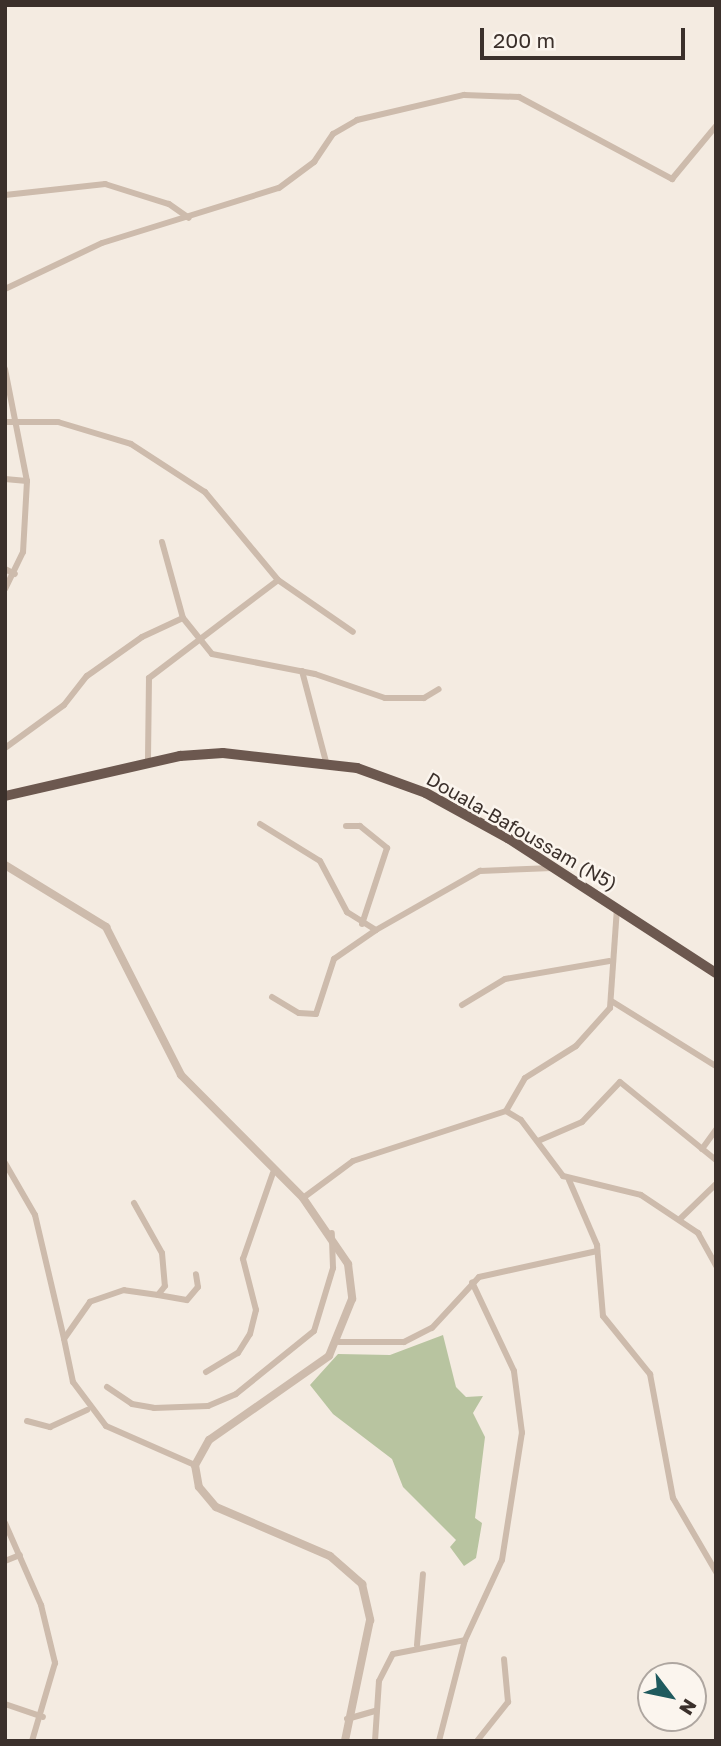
<!DOCTYPE html>
<html>
<head>
<meta charset="utf-8">
<style>
  body { margin:0 }
  #map { position:relative; width:721px; height:1746px; overflow:hidden; background:#f4ebe1; font-family:"Golos Text",sans-serif }
  div>[style] { position:absolute }
  .green>* { inset:0; background:#b8c4a0 }
  .minor>* { height:6px; margin:-3px; padding:0 3px; transform-origin:3px; border-radius:3px; background:#cdbbac }
  .tertiary>* { height:8px; margin:-4px; padding:0 4px; transform-origin:4px; border-radius:4px; background:#cdbbac }
  .trunk>* { height:10px; margin:-5px; padding:0 5px; transform-origin:5px; border-radius:5px; background:#6c584f }
  span { translate:-50% -50%; white-space:nowrap; text-align:center; line-height:1.15; -webkit-text-stroke:5px #fbf5ee; paint-order:stroke }
  .street-label { font-size:19px; color:#3b302b }
  .frame { position:absolute; inset:0; border:7px solid #3b302b; pointer-events:none }
  .north { position:absolute; left:637px; top:1662px; width:70px; height:70px; box-sizing:border-box; background:#fbf5ee; border:2px solid #aea6a0; border-radius:50%; rotate:122deg; font-size:19px; font-weight:700; line-height:28px; text-align:center; color:#3b302b }
  .north::after { content:''; display:block; margin:auto; width:24px; height:32px; background:#1f5a5e; clip-path:polygon(50% 0,100% 100%,50% 72%,0 100%) }
  .scale { position:absolute; left:480px; top:28px; width:205px; height:32px; box-sizing:border-box; border:4px solid #3b302b; border-top:0; padding-left:9px; font-size:21px; line-height:24px; white-space:nowrap; color:#3b302b; -webkit-text-stroke:5px #fbf5ee; paint-order:stroke }
</style>
</head>
<body>
<div id="map">
  <div class="green">
    <div style="clip-path:polygon(443px 1335px,456px 1387px,466px 1397px,483px 1396px,473px 1413px,485px 1437px,475px 1518px,482px 1523px,476px 1558px,464px 1566px,450px 1547px,456px 1540px,403px 1487px,392px 1459px,333px 1414px,310px 1385px,338px 1354px,390px 1355px)"></div>
  </div>
  <div class="minor">
    <div style="left:5px;top:195px;width:101px;rotate:-6.3deg"></div>
    <div style="left:105px;top:184px;width:67px;rotate:17.4deg"></div>
    <div style="left:169px;top:204px;width:24px;rotate:35deg"></div>
    <div style="left:5px;top:289px;width:107px;rotate:-25.4deg"></div>
    <div style="left:102px;top:243px;width:185px;rotate:-17.3deg"></div>
    <div style="left:279px;top:188px;width:44px;rotate:-36.6deg"></div>
    <div style="left:314px;top:162px;width:34px;rotate:-56deg"></div>
    <div style="left:333px;top:134px;width:28px;rotate:-30deg"></div>
    <div style="left:357px;top:120px;width:110px;rotate:-13.2deg"></div>
    <div style="left:464px;top:95px;width:55px;rotate:2.1deg"></div>
    <div style="left:519px;top:97px;width:174px;rotate:28.2deg"></div>
    <div style="left:672px;top:179px;width:69px;rotate:-50.3deg"></div>
    <div style="left:5px;top:369px;width:114px;rotate:78.9deg"></div>
    <div style="left:27px;top:481px;width:71px;rotate:93.2deg"></div>
    <div style="left:23px;top:552px;width:41px;rotate:115.9deg"></div>
    <div style="left:5px;top:422px;width:53px"></div>
    <div style="left:58px;top:422px;width:76px;rotate:16.8deg"></div>
    <div style="left:131px;top:444px;width:88px;rotate:33deg"></div>
    <div style="left:205px;top:492px;width:114px;rotate:50.3deg"></div>
    <div style="left:278px;top:580px;width:91px;rotate:34.7deg"></div>
    <div style="left:5px;top:479px;width:22px;rotate:5deg"></div>
    <div style="left:162px;top:542px;width:79px;rotate:74.6deg"></div>
    <div style="left:183px;top:618px;width:46px;rotate:51.1deg"></div>
    <div style="left:212px;top:654px;width:105px;rotate:11deg"></div>
    <div style="left:315px;top:674px;width:74px;rotate:18.9deg"></div>
    <div style="left:385px;top:698px;width:39px"></div>
    <div style="left:424px;top:698px;width:17px;rotate:-31deg"></div>
    <div style="left:5px;top:569px;width:11px;rotate:27deg"></div>
    <div style="left:302px;top:671px;width:94px;rotate:75.2deg"></div>
    <div style="left:5px;top:748px;width:73px;rotate:-36.1deg"></div>
    <div style="left:64px;top:705px;width:37px;rotate:-52deg"></div>
    <div style="left:87px;top:676px;width:67px;rotate:-35.3deg"></div>
    <div style="left:142px;top:637px;width:45px;rotate:-24.9deg"></div>
    <div style="left:148px;top:759px;width:81px;rotate:-89.3deg"></div>
    <div style="left:149px;top:678px;width:162px;rotate:-37.2deg"></div>
    <div style="left:260px;top:824px;width:70px;rotate:31.7deg"></div>
    <div style="left:320px;top:861px;width:58px;rotate:62.1deg"></div>
    <div style="left:347px;top:912px;width:34px;rotate:32deg"></div>
    <div style="left:376px;top:930px;width:120px;rotate:-29.6deg"></div>
    <div style="left:480px;top:871px;width:72px;rotate:-2.4deg"></div>
    <div style="left:346px;top:826px;width:14px"></div>
    <div style="left:360px;top:826px;width:35px;rotate:39deg"></div>
    <div style="left:387px;top:848px;width:80px;rotate:108.2deg"></div>
    <div style="left:272px;top:997px;width:31px;rotate:31deg"></div>
    <div style="left:299px;top:1013px;width:17px;rotate:3deg"></div>
    <div style="left:316px;top:1014px;width:58px;rotate:-71.9deg"></div>
    <div style="left:334px;top:959px;width:51px;rotate:-34.6deg"></div>
    <div style="left:613px;top:1002px;width:121px;rotate:31.9deg"></div>
    <div style="left:462px;top:1005px;width:50px;rotate:-31.2deg"></div>
    <div style="left:505px;top:979px;width:106px;rotate:-9.8deg"></div>
    <div style="left:506px;top:1111px;width:38px;rotate:-60deg"></div>
    <div style="left:525px;top:1078px;width:60px;rotate:-32.1deg"></div>
    <div style="left:576px;top:1046px;width:51px;rotate:-48.2deg"></div>
    <div style="left:610px;top:1008px;width:100px;rotate:-86deg"></div>
    <div style="left:538px;top:1141px;width:48px;rotate:-23.4deg"></div>
    <div style="left:582px;top:1122px;width:55px;rotate:-46.5deg"></div>
    <div style="left:620px;top:1082px;width:124px;rotate:39.1deg"></div>
    <div style="left:702px;top:1149px;width:24px;rotate:-54deg"></div>
    <div style="left:5px;top:1163px;width:60px;rotate:60deg"></div>
    <div style="left:35px;top:1215px;width:127px;rotate:76.8deg"></div>
    <div style="left:569px;top:1180px;width:71px;rotate:66.7deg"></div>
    <div style="left:597px;top:1245px;width:71px;rotate:85.2deg"></div>
    <div style="left:603px;top:1316px;width:75px;rotate:51deg"></div>
    <div style="left:650px;top:1374px;width:126px;rotate:79.5deg"></div>
    <div style="left:673px;top:1498px;width:86px;rotate:59.8deg"></div>
    <div style="left:303px;top:1198px;width:62px;rotate:-36.5deg"></div>
    <div style="left:353px;top:1161px;width:161px;rotate:-18.1deg"></div>
    <div style="left:506px;top:1111px;width:17px;rotate:31deg"></div>
    <div style="left:521px;top:1120px;width:70px;rotate:53.1deg"></div>
    <div style="left:563px;top:1176px;width:80px;rotate:13.7deg"></div>
    <div style="left:641px;top:1195px;width:69px;rotate:33.7deg"></div>
    <div style="left:698px;top:1233px;width:38px;rotate:61deg"></div>
    <div style="left:134px;top:1203px;width:57px;rotate:60.8deg"></div>
    <div style="left:162px;top:1253px;width:33px;rotate:85deg"></div>
    <div style="left:165px;top:1286px;width:11px;rotate:128deg"></div>
    <div style="left:158px;top:1295px;width:34px;rotate:-172deg"></div>
    <div style="left:124px;top:1290px;width:36px;rotate:161deg"></div>
    <div style="left:90px;top:1302px;width:45px;rotate:125.1deg"></div>
    <div style="left:64px;top:1339px;width:44px;rotate:78.2deg"></div>
    <div style="left:73px;top:1382px;width:55px;rotate:53.1deg"></div>
    <div style="left:106px;top:1426px;width:97px;rotate:23.7deg"></div>
    <div style="left:680px;top:1219px;width:50px;rotate:-44.2deg"></div>
    <div style="left:158px;top:1295px;width:29px;rotate:10deg"></div>
    <div style="left:187px;top:1300px;width:17px;rotate:-50deg"></div>
    <div style="left:198px;top:1287px;width:13px;rotate:-99deg"></div>
    <div style="left:339px;top:1342px;width:65px"></div>
    <div style="left:404px;top:1342px;width:31px;rotate:-27deg"></div>
    <div style="left:432px;top:1328px;width:69px;rotate:-47.3deg"></div>
    <div style="left:479px;top:1277px;width:121px;rotate:-12.4deg"></div>
    <div style="left:206px;top:1372px;width:37px;rotate:-31deg"></div>
    <div style="left:238px;top:1353px;width:22px;rotate:-58deg"></div>
    <div style="left:250px;top:1334px;width:25px;rotate:-76deg"></div>
    <div style="left:256px;top:1310px;width:53px;rotate:-104.3deg"></div>
    <div style="left:243px;top:1259px;width:91px;rotate:-70.8deg"></div>
    <div style="left:107px;top:1387px;width:30px;rotate:34deg"></div>
    <div style="left:132px;top:1404px;width:22px;rotate:10deg"></div>
    <div style="left:154px;top:1408px;width:54px;rotate:-2.1deg"></div>
    <div style="left:208px;top:1406px;width:30px;rotate:-23deg"></div>
    <div style="left:236px;top:1394px;width:100px;rotate:-38.9deg"></div>
    <div style="left:314px;top:1331px;width:66px;rotate:-73.2deg"></div>
    <div style="left:333px;top:1268px;width:35px;rotate:-92deg"></div>
    <div style="left:27px;top:1421px;width:24px;rotate:15deg"></div>
    <div style="left:50px;top:1427px;width:41px;rotate:-24.7deg"></div>
    <div style="left:5px;top:1523px;width:90px;rotate:66.3deg"></div>
    <div style="left:41px;top:1605px;width:60px;rotate:76.4deg"></div>
    <div style="left:55px;top:1663px;width:81px;rotate:106.4deg"></div>
    <div style="left:5px;top:1561px;width:16px;rotate:-22deg"></div>
    <div style="left:417px;top:1645px;width:71px;rotate:-85.2deg"></div>
    <div style="left:5px;top:1704px;width:40px;rotate:18.9deg"></div>
    <div style="left:347px;top:1719px;width:29px;rotate:-16deg"></div>
    <div style="left:375px;top:1741px;width:60px;rotate:-86.2deg"></div>
    <div style="left:379px;top:1681px;width:30px;rotate:-63deg"></div>
    <div style="left:393px;top:1654px;width:73px;rotate:-11deg"></div>
    <div style="left:439px;top:1741px;width:104px;rotate:-75.6deg"></div>
    <div style="left:465px;top:1640px;width:88px;rotate:-65.2deg"></div>
    <div style="left:502px;top:1560px;width:129px;rotate:-81.1deg"></div>
    <div style="left:522px;top:1433px;width:63px;rotate:-97.4deg"></div>
    <div style="left:514px;top:1371px;width:98px;rotate:-115.3deg"></div>
    <div style="left:477px;top:1741px;width:50px;rotate:-51.5deg"></div>
    <div style="left:508px;top:1702px;width:43px;rotate:-95.3deg"></div>
  </div>
  <div class="tertiary">
    <div style="left:5px;top:865px;width:119px;rotate:31.5deg"></div>
    <div style="left:106px;top:927px;width:166px;rotate:63.1deg"></div>
    <div style="left:181px;top:1075px;width:173px;rotate:45.2deg"></div>
    <div style="left:303px;top:1198px;width:80px;rotate:55.7deg"></div>
    <div style="left:348px;top:1264px;width:35px;rotate:83deg"></div>
    <div style="left:352px;top:1299px;width:61px;rotate:112deg"></div>
    <div style="left:329px;top:1356px;width:146px;rotate:145deg"></div>
    <div style="left:209px;top:1440px;width:29px;rotate:119deg"></div>
    <div style="left:195px;top:1465px;width:22px;rotate:80deg"></div>
    <div style="left:199px;top:1487px;width:26px;rotate:50deg"></div>
    <div style="left:216px;top:1507px;width:124px;rotate:23.3deg"></div>
    <div style="left:330px;top:1556px;width:43px;rotate:41.2deg"></div>
    <div style="left:362px;top:1584px;width:37px;rotate:77deg"></div>
    <div style="left:370px;top:1620px;width:124px;rotate:101.7deg"></div>
  </div>
  <div class="trunk">
    <div style="left:5px;top:796px;width:180px;rotate:-12.9deg"></div>
    <div style="left:180px;top:756px;width:43px;rotate:-4deg"></div>
    <div style="left:223px;top:753px;width:135px;rotate:6.4deg"></div>
    <div style="left:357px;top:768px;width:73px;rotate:19.9deg"></div>
    <div style="left:426px;top:793px;width:94px;rotate:28.8deg"></div>
    <div style="left:508px;top:838px;width:248px;rotate:33deg"></div>
  </div>
  <div class="street-label">
    <span style="left:522px;top:831px;rotate:30deg">Douala-Bafoussam (N5)</span>
  </div>
  <div class="frame"></div>
  <div class="north">N</div>
  <div class="scale">200 m</div>
</div>
</body>
</html>
